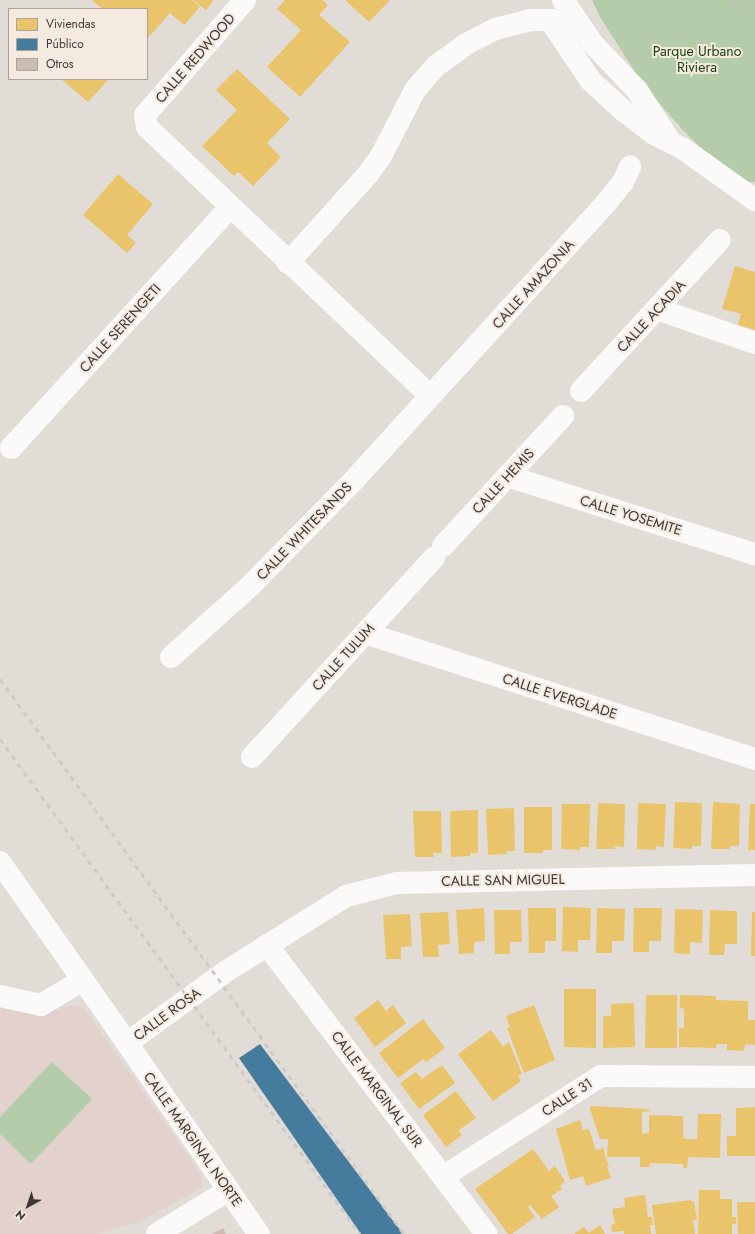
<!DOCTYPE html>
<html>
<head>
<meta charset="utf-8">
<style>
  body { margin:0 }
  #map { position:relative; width:755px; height:1234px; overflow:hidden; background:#e2dcd7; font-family:Jost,sans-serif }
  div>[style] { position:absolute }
  .education>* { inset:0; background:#e2d1cc }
  .green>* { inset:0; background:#b5ccaa }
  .homes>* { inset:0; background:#e9c46a }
  .public>* { inset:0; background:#457b9d }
  .building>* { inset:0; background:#ccbdb3 }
  .path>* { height:2.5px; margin-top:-1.25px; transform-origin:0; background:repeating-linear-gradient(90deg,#c1bebc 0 4px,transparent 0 6px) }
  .minor>* { height:22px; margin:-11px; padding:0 11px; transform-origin:11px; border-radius:11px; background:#fbfaf9 }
  .rail>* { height:3px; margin-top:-1.5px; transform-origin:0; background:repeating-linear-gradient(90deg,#cdcbc9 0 5px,transparent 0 10px) }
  span { translate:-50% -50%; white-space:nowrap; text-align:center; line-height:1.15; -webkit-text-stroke:4px #f5eae0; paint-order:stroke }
  .park-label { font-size:14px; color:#113f05 }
  .street-label { font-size:14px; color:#3d3835 }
  .legend { position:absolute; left:8px; top:8px; width:140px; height:72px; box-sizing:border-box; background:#f5eae0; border:1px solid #aba39c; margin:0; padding:5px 7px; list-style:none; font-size:12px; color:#3d3835 }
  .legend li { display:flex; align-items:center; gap:8px; height:20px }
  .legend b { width:20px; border:1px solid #aba39c }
  .north { position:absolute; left:8px; top:1186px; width:40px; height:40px; -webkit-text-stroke:3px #f5eae0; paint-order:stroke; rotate:220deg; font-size:11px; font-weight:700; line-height:16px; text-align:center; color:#3d3835 }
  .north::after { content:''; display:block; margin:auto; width:14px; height:18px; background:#3d3835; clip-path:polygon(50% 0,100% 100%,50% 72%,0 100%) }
</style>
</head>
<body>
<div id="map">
  <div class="education">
    <div style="clip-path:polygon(72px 1005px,84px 1008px,194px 1164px,201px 1176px,203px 1187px,139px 1222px,96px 1234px,0 1234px,0 1007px,38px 1014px)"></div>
  </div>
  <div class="green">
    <div style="clip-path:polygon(592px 0,755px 0,755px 182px,745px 182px,739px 178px,699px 146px,682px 129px,644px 86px,600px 17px)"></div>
    <div style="clip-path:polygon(52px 1062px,92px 1099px,31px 1164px,0 1134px,0 1117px)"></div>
  </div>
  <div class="homes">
    <div style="clip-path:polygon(92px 0,192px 0,200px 7px,184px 25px,170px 13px,147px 39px,147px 9px,102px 9px)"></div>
    <div style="clip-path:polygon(193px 0,214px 0,206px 10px)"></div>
    <div style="clip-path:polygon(285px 0,322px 0,328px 5px,319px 15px,350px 42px,300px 97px,267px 67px,301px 30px,277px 9px)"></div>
    <div style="clip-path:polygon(345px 0,390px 0,369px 22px)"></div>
    <div style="clip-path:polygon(237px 69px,290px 119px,267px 143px,281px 157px,253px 186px,238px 172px,234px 176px,202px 146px,237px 110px,216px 90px)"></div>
    <div style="clip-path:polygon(61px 79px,109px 79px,88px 102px)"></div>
    <div style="clip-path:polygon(118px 174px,153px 204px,127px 235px,136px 243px,127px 253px,83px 215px)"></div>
    <div style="clip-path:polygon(735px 266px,755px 272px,755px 330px,738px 325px,741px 314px,722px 309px)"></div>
    <div style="clip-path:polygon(675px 802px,702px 803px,701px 846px,692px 846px,692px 849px,673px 848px)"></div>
    <div style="clip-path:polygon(713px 802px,740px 804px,739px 846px,730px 846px,730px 849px,711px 849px)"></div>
    <div style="clip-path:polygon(598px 803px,625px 804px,624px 847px,615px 846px,615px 849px,596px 849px)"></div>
    <div style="clip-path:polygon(638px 803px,666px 804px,664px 847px,656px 846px,656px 850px,637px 849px)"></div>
    <div style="clip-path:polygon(562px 804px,590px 804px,589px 847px,580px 847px,580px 850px,561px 849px)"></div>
    <div style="clip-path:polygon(750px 804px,755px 804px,755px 850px,748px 850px)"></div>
    <div style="clip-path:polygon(524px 807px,552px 807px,552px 850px,543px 850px,543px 853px,524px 853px)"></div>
    <div style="clip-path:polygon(514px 808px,515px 851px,507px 851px,507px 854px,488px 855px,486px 809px)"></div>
    <div style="clip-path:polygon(478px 810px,478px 853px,470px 853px,470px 856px,451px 857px,450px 811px)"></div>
    <div style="clip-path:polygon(413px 811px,441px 811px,442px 853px,433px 853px,434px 857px,415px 857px)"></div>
    <div style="clip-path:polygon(563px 907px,591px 908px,590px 940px,578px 940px,578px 952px,562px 951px)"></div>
    <div style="clip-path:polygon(484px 908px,485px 941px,474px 942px,474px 953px,459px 954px,456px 910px)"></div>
    <div style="clip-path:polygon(528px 908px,556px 908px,556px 941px,545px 941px,545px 953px,529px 953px)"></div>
    <div style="clip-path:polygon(597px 908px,625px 909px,624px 941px,612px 941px,612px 953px,596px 953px)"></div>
    <div style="clip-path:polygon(634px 908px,662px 908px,661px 941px,649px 941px,649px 952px,633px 952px)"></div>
    <div style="clip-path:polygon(675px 909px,703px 910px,702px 943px,690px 942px,690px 954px,674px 953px)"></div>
    <div style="clip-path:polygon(494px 910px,521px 910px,522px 942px,510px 942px,510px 954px,495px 954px)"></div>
    <div style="clip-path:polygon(710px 910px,737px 911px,737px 944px,725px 944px,724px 955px,709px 955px)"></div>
    <div style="clip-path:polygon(448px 912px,450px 944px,438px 945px,439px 957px,423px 957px,420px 913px)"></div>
    <div style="clip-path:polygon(752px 912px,755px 912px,755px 956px,751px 956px)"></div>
    <div style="clip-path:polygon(410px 914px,412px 946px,401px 947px,401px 959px,386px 959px,383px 915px)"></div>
    <div style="clip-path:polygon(564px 989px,596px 989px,596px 1048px,564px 1047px)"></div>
    <div style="clip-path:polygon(646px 995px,677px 995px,677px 1048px,645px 1048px)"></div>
    <div style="clip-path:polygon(680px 995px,716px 996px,716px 1000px,748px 1001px,748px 1020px,755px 1020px,755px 1045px,745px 1044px,744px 1051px,727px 1050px,727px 1044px,717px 1044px,716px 1048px,679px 1047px,679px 1028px,684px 1028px,684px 1009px,680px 1008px)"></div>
    <div style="clip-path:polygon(378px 1000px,386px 1011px,393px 1005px,406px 1023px,375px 1047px,354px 1018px)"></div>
    <div style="clip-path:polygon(634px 1003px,635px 1047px,603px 1048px,603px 1016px,611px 1016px,611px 1004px)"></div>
    <div style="clip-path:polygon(534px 1005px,555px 1060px,524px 1073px,507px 1028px,510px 1027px,506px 1016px)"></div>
    <div style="clip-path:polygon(423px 1019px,445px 1048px,426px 1062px,423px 1059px,398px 1078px,379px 1053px)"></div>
    <div style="clip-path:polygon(491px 1030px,503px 1047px,509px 1042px,522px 1074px,518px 1076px,521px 1081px,493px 1101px,458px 1054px)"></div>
    <div style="clip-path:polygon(442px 1065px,455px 1083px,419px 1109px,400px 1083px,416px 1072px,422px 1079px)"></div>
    <div style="clip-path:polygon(456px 1091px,476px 1118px,459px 1130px,462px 1135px,446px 1147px,423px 1115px)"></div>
    <div style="clip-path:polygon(590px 1106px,649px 1109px,649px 1111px,642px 1112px,642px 1134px,649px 1133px,649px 1115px,683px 1116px,683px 1138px,687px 1139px,697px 1139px,698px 1114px,721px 1114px,720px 1158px,688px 1157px,687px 1168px,683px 1168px,683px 1164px,650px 1163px,649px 1167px,640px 1167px,640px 1157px,607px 1157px,608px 1139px,600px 1139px,590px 1109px)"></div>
    <div style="clip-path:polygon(755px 1107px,755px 1156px,727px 1156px,727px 1136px,736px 1136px,736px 1108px)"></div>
    <div style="clip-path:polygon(580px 1120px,583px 1130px,589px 1129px,596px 1150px,603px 1148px,609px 1167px,607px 1167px,611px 1178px,586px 1186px,583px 1176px,570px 1180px,556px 1129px)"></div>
    <div style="clip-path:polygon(533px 1149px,549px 1171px,555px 1166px,565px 1181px,560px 1186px,562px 1189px,551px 1196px,559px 1207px,542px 1219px,530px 1205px,528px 1207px,535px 1217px,512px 1234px,508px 1234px,475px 1189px)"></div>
    <div style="clip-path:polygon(699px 1190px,720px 1190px,720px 1199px,732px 1199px,732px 1217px,736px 1217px,736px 1224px,732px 1224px,732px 1234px,698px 1234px)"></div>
    <div style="clip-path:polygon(645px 1195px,648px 1217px,652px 1217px,653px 1225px,650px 1225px,651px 1234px,624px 1234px,624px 1231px,612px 1232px,611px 1225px,615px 1224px,612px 1209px,625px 1207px,624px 1198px)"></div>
    <div style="clip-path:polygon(691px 1200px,691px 1201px,694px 1201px,697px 1220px,693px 1220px,695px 1234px,656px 1234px,652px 1205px)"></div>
    <div style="clip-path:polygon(737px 1202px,755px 1202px,755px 1234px,738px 1234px)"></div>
    <div style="clip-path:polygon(600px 1225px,605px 1234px,574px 1234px,584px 1227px,589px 1233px)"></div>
  </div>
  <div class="public">
    <div style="clip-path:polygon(260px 1044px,403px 1234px,361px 1234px,239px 1058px)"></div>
  </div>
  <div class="building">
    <div style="clip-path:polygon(223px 1228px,226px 1234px,212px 1234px)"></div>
  </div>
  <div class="path">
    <div style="left:731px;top:0;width:15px;rotate:42deg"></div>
  </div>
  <div class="minor">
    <div style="left:245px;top:0;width:152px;rotate:131deg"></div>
    <div style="left:145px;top:115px;width:12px;rotate:81deg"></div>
    <div style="left:147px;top:127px;width:390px;rotate:43.5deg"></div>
    <div style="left:563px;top:0;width:53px;rotate:55.7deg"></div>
    <div style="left:593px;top:44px;width:64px;rotate:46.3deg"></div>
    <div style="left:637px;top:90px;width:57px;rotate:57.1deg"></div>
    <div style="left:550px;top:20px;width:73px;rotate:56.1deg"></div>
    <div style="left:591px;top:81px;width:46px;rotate:42.4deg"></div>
    <div style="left:625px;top:112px;width:36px;rotate:37deg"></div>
    <div style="left:654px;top:134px;width:31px;rotate:27deg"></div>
    <div style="left:682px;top:148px;width:90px;rotate:35.5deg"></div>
    <div style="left:288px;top:263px;width:120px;rotate:-48deg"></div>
    <div style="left:368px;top:174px;width:22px;rotate:-54deg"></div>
    <div style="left:381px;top:156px;width:74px;rotate:-62.7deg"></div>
    <div style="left:415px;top:90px;width:32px;rotate:-49deg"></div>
    <div style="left:436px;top:66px;width:37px;rotate:-36deg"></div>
    <div style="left:466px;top:44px;width:33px;rotate:-27deg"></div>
    <div style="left:495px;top:29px;width:36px;rotate:-14deg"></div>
    <div style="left:530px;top:20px;width:20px"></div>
    <div style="left:550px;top:20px;width:28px;rotate:8deg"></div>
    <div style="left:657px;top:309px;width:104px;rotate:19.1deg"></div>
    <div style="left:581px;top:391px;width:205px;rotate:-47.4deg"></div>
    <div style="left:11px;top:448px;width:326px;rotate:-47.7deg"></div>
    <div style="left:507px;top:476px;width:260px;rotate:17.5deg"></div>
    <div style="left:443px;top:546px;width:177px;rotate:-47.3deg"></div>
    <div style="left:365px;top:633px;width:410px;rotate:17.9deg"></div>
    <div style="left:171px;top:657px;width:106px;rotate:-41.9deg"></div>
    <div style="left:250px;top:586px;width:150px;rotate:-45.5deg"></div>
    <div style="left:355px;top:479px;width:373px;rotate:-47.7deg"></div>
    <div style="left:606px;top:203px;width:27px;rotate:-51deg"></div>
    <div style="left:623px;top:182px;width:17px;rotate:-65deg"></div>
    <div style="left:252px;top:757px;width:270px;rotate:-47.6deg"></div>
    <div style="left:0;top:862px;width:144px;rotate:54.9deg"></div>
    <div style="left:267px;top:945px;width:363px;rotate:52.8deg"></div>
    <div style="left:0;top:996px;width:42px;rotate:12.4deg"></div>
    <div style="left:41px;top:1005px;width:49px;rotate:-30.8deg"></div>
    <div style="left:83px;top:980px;width:77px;rotate:55.1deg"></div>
    <div style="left:127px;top:1043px;width:121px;rotate:-35.9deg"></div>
    <div style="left:225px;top:972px;width:143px;rotate:-32.1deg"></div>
    <div style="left:346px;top:896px;width:53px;rotate:-14.3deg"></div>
    <div style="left:397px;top:883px;width:358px;rotate:-1.3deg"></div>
    <div style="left:127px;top:1043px;width:232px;rotate:55.4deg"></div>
    <div style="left:444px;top:1176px;width:186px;rotate:-32.5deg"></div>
    <div style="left:601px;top:1076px;width:154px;rotate:0.4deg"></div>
    <div style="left:157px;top:1234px;width:84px;rotate:-31.4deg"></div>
  </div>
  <div class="rail">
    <div style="left:0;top:679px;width:686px;rotate:53.95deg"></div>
    <div style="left:0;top:739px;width:612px;rotate:53.97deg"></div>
  </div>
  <div class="park-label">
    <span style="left:697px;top:59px">Parque Urbano<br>Riviera</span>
  </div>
  <div class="street-label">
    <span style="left:195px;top:58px;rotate:-49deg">CALLE REDWOOD</span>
    <span style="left:533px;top:284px;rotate:-48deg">CALLE AMAZONIA</span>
    <span style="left:651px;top:316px;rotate:-47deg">CALLE ACADIA</span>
    <span style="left:120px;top:328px;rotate:-48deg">CALLE SERENGETI</span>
    <span style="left:503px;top:481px;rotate:-47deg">CALLE HEMIS</span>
    <span style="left:631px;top:515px;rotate:17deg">CALLE YOSEMITE</span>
    <span style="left:304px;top:531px;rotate:-46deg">CALLE WHITESANDS</span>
    <span style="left:343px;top:657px;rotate:-48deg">CALLE TULUM</span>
    <span style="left:560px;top:696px;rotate:18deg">CALLE EVERGLADE</span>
    <span style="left:503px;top:880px;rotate:-1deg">CALLE SAN MIGUEL</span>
    <span style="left:167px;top:1014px;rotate:-36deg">CALLE ROSA</span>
    <span style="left:377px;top:1089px;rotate:53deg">CALLE MARGINAL SUR</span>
    <span style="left:567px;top:1097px;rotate:-33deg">CALLE 31</span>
    <span style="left:193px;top:1139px;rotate:55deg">CALLE MARGINAL NORTE</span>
  </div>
  <ul class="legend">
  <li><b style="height:11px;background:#e9c46a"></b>Viviendas</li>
  <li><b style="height:11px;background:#457b9d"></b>Público</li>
  <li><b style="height:11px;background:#ccbdb3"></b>Otros</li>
  </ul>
  <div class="north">N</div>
</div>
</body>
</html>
